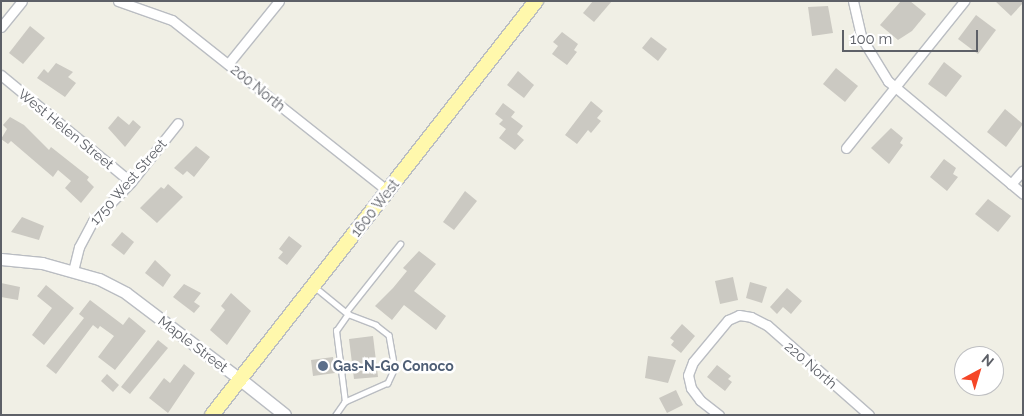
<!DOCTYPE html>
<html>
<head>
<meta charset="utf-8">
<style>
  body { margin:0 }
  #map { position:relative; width:1024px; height:416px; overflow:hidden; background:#f0efe5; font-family:Raleway,sans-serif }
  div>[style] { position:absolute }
  .building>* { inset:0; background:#cbc9c2 }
  .roads { filter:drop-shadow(1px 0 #babdc2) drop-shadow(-1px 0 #babdc2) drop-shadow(0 1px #babdc2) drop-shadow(0 -1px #babdc2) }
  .service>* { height:4.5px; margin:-2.25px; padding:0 2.25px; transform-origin:2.25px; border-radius:2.25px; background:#fff }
  .minor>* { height:9px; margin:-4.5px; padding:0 4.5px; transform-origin:4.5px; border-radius:4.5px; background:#fff }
  .tertiary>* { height:11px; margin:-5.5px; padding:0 5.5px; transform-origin:5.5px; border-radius:5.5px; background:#fff }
  .secondary>* { height:12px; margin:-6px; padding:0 6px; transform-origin:6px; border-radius:6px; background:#fff }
  .primary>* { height:14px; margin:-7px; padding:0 7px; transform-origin:7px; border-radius:7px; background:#fff8ac }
  .dots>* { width:14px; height:14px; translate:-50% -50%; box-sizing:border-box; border:2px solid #fff; border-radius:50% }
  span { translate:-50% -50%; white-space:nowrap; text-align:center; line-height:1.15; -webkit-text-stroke:5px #fff; paint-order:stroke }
  .street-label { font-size:14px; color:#5d6067 }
  .service-label { font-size:14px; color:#4e5e75; font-weight:700 }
  .left { translate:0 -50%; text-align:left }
  .frame { position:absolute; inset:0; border:2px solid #5d6067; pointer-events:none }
  .north { position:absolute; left:954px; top:346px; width:50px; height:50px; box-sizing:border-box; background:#fff; border:1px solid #bebfc2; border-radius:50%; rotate:39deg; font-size:14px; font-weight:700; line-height:20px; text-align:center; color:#5d6067 }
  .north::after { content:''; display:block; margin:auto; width:18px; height:22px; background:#f54627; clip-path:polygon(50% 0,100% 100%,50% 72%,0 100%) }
  .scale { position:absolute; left:842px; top:30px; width:136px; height:22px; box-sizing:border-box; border:2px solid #5d6067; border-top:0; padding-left:6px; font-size:15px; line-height:18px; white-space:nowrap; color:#5d6067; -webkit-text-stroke:4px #fff; paint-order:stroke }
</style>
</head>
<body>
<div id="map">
  <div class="building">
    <div style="clip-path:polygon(593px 1px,612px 1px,594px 22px,583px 13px)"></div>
    <div style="clip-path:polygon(901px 1px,910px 1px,926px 14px,912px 31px,898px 40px,880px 25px)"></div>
    <div style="clip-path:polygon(995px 1px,1023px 1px,1023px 3px,1011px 16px)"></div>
    <div style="clip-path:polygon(828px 6px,833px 33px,812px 36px,808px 7px)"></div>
    <div style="clip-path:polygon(976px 15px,996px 30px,978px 54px,958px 39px)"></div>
    <div style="clip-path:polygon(30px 26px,45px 38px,23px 64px,9px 53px)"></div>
    <div style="clip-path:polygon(562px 32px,578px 44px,574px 50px,577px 52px,567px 65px,552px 54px,558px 46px,553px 42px)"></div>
    <div style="clip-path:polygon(651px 37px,667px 49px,658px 61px,642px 48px)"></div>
    <div style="clip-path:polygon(944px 62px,962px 76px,946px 97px,928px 84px)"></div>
    <div style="clip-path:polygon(56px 63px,73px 72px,68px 77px,76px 83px,65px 97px,37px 78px,44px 69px,48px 73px)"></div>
    <div style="clip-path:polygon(836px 68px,858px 86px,845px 102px,823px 84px)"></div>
    <div style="clip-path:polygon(518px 71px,534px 85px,524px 98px,507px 85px)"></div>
    <div style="clip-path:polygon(591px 101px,603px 111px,597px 118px,601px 121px,591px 133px,588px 130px,577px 144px,565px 135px)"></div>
    <div style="clip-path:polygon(503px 103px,515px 112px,511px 117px,523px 126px,517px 134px,524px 140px,515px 150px,499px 138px,506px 129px,499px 124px,503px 120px,495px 114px)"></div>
    <div style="clip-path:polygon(1005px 109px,1023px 124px,1006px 147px,987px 132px)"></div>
    <div style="clip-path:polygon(118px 116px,129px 125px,133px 120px,141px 127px,125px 147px,108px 128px)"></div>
    <div style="clip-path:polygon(10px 117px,24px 125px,49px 150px,51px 147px,89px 177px,87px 180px,94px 187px,81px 203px,65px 188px,71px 181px,58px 170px,53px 177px,11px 141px,8px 144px,1px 139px,7px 129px,3px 125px)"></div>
    <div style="clip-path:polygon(891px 128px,903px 138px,900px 143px,903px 145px,889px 164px,871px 148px)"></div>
    <div style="clip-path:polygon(196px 146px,210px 157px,194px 177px,187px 171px,183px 175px,174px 168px)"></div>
    <div style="clip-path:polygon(944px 159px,956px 168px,953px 174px,958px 177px,947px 191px,930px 177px)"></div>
    <div style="clip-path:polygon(168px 184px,183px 197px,157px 223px,140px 208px,161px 187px,164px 189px)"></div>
    <div style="clip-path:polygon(465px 191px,477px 201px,454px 230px,443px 222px)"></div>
    <div style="clip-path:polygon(988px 199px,1011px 216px,998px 232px,975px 214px)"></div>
    <div style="clip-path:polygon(22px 217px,44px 226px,39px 240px,11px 232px)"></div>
    <div style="clip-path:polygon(122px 232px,134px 242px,124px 255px,111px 245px)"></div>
    <div style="clip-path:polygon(289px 236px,302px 246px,287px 265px,278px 258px,283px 252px,279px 249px)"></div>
    <div style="clip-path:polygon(419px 251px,436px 264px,414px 291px,446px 316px,436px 330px,404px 305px,392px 320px,375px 306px,393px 288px,407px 271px,403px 268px)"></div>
    <div style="clip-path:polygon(155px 260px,171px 275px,163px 287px,145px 273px)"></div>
    <div style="clip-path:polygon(733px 277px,738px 300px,720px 304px,715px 281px)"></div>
    <div style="clip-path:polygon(750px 282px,767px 287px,762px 303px,746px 298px)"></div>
    <div style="clip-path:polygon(1px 283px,20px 287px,18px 300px,1px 297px)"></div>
    <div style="clip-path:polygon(184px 284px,201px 293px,194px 302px,200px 306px,194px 313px,173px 297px)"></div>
    <div style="clip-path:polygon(46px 285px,74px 308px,44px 345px,32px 335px,52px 308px,37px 296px)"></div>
    <div style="clip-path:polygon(787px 288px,802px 301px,791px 314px,783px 307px,777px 314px,770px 307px)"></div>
    <div style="clip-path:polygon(231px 293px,251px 311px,227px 345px,210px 330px,225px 310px,221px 306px)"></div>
    <div style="clip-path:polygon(90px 300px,123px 325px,129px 317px,146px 331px,115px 370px,98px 357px,114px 336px,100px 326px,98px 329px,93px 325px,56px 374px,46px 366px,84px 318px,79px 314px)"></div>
    <div style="clip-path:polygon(682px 324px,695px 336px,681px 353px,671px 345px,674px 341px,670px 338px)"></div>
    <div style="clip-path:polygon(373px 336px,378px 377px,354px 379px,349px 339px)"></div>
    <div style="clip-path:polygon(158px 340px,168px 348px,130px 394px,121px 387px)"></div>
    <div style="clip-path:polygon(648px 356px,676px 360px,668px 383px,645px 378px)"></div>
    <div style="clip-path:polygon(333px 357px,335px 373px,313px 376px,311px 360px)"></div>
    <div style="clip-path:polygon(184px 364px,195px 373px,168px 413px,149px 398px,164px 378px,170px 383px)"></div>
    <div style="clip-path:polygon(717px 365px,731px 376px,728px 379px,732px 382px,725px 391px,707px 377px)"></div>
    <div style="clip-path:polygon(107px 374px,119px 385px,113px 392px,101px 381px)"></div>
    <div style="clip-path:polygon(676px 390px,683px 405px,667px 413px,659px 398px)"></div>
  </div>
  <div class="roads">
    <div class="service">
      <div style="left:315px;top:287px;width:43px;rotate:39.3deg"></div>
      <div style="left:348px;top:314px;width:30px;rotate:21deg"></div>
      <div style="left:376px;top:325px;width:16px;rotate:38deg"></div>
      <div style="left:389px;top:335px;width:34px;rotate:80deg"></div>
      <div style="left:395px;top:368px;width:17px;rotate:115deg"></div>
      <div style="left:388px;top:383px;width:47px;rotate:156.2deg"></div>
      <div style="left:345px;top:402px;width:16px;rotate:125deg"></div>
      <div style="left:346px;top:312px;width:87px;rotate:-51.5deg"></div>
      <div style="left:345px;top:402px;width:72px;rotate:-97.2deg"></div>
      <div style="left:336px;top:331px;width:21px;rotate:-55deg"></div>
    </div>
    <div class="minor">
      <div style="left:118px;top:1px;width:57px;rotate:19.4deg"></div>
      <div style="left:172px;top:20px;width:275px;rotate:38.4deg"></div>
      <div style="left:853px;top:1px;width:37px;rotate:77deg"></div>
      <div style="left:861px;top:37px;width:52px;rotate:58.5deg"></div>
      <div style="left:888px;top:81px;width:176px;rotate:39.9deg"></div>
      <div style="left:1px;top:27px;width:33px;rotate:-51deg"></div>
      <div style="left:228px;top:64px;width:81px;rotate:-51deg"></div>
      <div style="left:1px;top:75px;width:168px;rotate:39.5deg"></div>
      <div style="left:846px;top:148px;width:189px;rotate:-51.2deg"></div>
      <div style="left:1011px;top:184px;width:18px;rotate:-49deg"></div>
      <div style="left:73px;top:271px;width:25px;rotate:-76deg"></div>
      <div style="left:79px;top:247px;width:30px;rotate:-62deg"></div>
      <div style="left:93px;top:221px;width:54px;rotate:-45.7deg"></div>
      <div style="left:131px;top:182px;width:75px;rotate:-51.5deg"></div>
      <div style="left:719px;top:415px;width:24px;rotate:-142deg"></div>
      <div style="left:700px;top:400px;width:15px;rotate:-127deg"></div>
      <div style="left:691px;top:388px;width:13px;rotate:-103deg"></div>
      <div style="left:688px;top:375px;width:14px;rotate:-69deg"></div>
      <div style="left:693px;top:362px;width:55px;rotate:-50.2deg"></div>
      <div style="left:728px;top:320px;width:12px;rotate:-24deg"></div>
      <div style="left:739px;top:315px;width:12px;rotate:9deg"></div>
      <div style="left:751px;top:317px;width:18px;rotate:27deg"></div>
      <div style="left:767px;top:325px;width:136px;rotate:41.4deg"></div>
    </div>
    <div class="tertiary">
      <div style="left:1px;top:259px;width:41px;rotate:5.6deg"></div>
      <div style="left:42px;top:263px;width:59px;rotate:15.7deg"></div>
      <div style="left:99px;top:279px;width:30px;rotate:27deg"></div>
      <div style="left:126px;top:293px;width:144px;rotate:37.1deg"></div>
    </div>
    <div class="secondary">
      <div style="left:241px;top:380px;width:56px;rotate:38.5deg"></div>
    </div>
    <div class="primary">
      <div style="left:212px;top:415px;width:526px;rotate:-51.95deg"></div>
    </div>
  </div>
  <div class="dots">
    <div style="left:323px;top:366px;background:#5c6f8a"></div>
  </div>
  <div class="street-label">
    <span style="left:258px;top:88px;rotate:39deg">200 North</span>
    <span style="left:66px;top:129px;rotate:39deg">West Helen Street</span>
    <span style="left:128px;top:182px;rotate:-49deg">1750 West Street</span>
    <span style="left:375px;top:208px;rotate:-52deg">1600 West</span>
    <span style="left:193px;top:344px;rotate:37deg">Maple Street</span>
    <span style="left:811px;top:365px;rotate:41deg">220 North</span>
  </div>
  <div class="service-label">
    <span class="left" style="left:333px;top:366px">Gas-N-Go Conoco</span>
  </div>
  <div class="frame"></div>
  <div class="north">N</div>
  <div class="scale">100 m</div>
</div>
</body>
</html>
